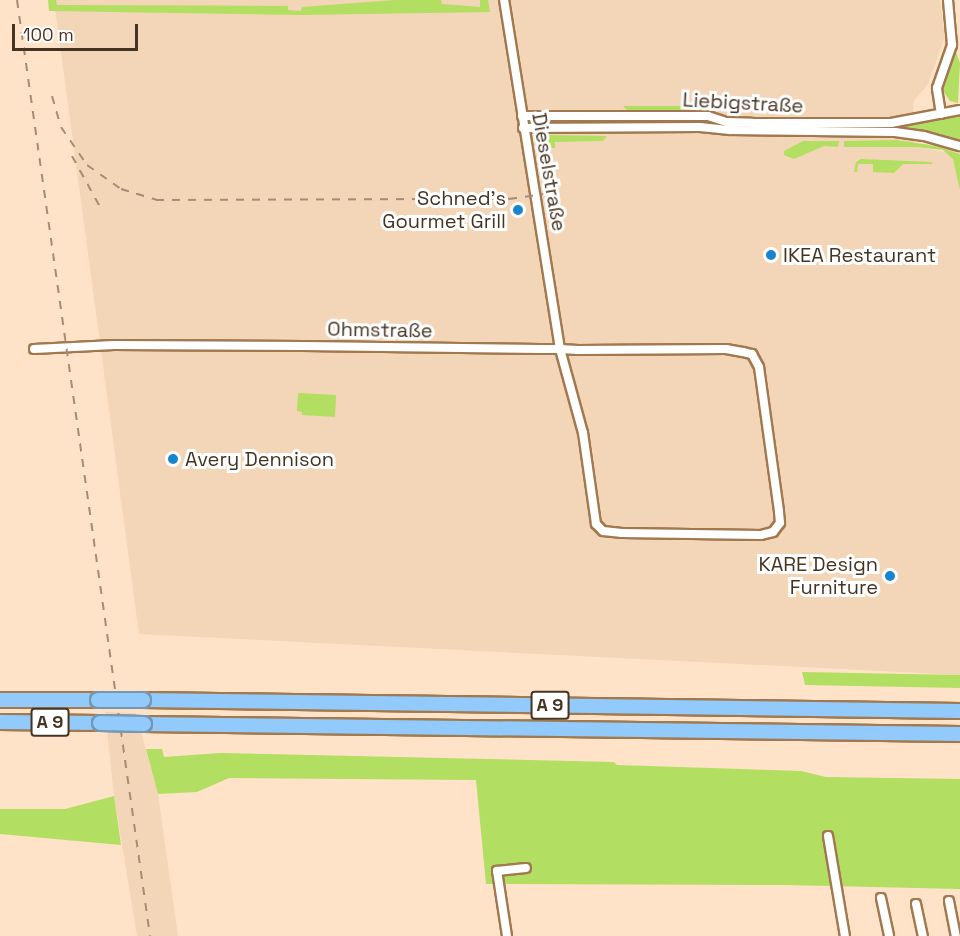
<!DOCTYPE html>
<html>
<head>
<meta charset="utf-8">
<style>
  body { margin:0 }
  #map { position:relative; width:960px; height:936px; overflow:hidden; background:#fee3c8; font-family:"Space Grotesk",sans-serif }
  div>[style] { position:absolute }
  .built>* { inset:0; background:#f3d5b8 }
  .green>* { inset:0; background:#b2de61 }
  .roads { filter:drop-shadow(2px 0 #a2794f) drop-shadow(-2px 0 #a2794f) drop-shadow(0 2px #a2794f) drop-shadow(0 -2px #a2794f) }
  .minor>* { height:8px; margin:-4px; padding:0 4px; transform-origin:4px; border-radius:4px; background:#fff }
  .motorway>* { height:14px; margin:-7px; padding:0 7px; transform-origin:7px; border-radius:7px; background:#92cafc }
  .rail>* { height:2px; margin-top:-1px; transform-origin:0; background:repeating-linear-gradient(90deg,#a48d77 0 8px,transparent 0 16px) }
  .bridges { filter:drop-shadow(2px 0 #7796b0) drop-shadow(-2px 0 #7796b0) drop-shadow(0 2px #7796b0) drop-shadow(0 -2px #7796b0) }
  .motorway-bridge>* { height:14px; margin:-7px; padding:0 7px; transform-origin:7px; border-radius:7px; background:#92cafc }
  .dots>* { width:16px; height:16px; translate:-50% -50%; box-sizing:border-box; border:3px solid #fff; border-radius:50% }
  span { translate:-50% -50%; white-space:nowrap; text-align:center; line-height:1.15; -webkit-text-stroke:6px #fff; paint-order:stroke }
  .shield-label span { padding:2px 4px; background:#fff; border:2px solid; border-radius:4px; -webkit-text-stroke-width:0 }
  .shield-label { font-size:18px; color:#463422; font-weight:700 }
  .street-label { font-size:20px; color:#463422 }
  .poi-label { font-size:20px; color:#463422 }
  .right { translate:-100% -50%; text-align:right }
  .left { translate:0 -50%; text-align:left }
  .scale { position:absolute; left:12px; top:24px; width:126px; height:27px; box-sizing:border-box; border:3px solid #463422; border-top:0; padding-left:8px; font-size:18px; line-height:21px; white-space:nowrap; color:#463422; -webkit-text-stroke:4px #fff; paint-order:stroke }
</style>
</head>
<body>
<div id="map">
  <div class="built">
    <div style="clip-path:polygon(54px 0,940px 0,945px 37px,928px 84px,913px 102px,916px 147px,947px 152px,960px 161px,960px 675px,139px 634px)"></div>
    <div style="clip-path:polygon(105px 712px,136px 713px,158px 794px,178px 936px,137px 936px,114px 796px)"></div>
  </div>
  <div class="green">
    <div style="clip-path:polygon(48px 0,56px 0,57px 5px,288px 6px,288px 10px,301px 11px,302px 7px,395px 0,441px 0,442px 4px,480px 7px,480px 0,488px 0,490px 12px,300px 15px,49px 11px)"></div>
    <div style="clip-path:polygon(956px 52px,960px 63px,958px 103px,950px 101px,943px 91px)"></div>
    <div style="clip-path:polygon(623px 106px,729px 106px,720px 110px,627px 110px)"></div>
    <div style="clip-path:polygon(960px 116px,960px 140px,905px 127px,938px 119px)"></div>
    <div style="clip-path:polygon(548px 135px,607px 136px,603px 141px,599px 141px,555px 142px,555px 148px,548px 148px,548px 162px,553px 166px,551px 177px,546px 181px,539px 149px,541px 140px)"></div>
    <div style="clip-path:polygon(896px 140px,936px 146px,960px 154px,960px 190px,953px 159px,943px 150px,916px 147px,844px 147px,844px 141px)"></div>
    <div style="clip-path:polygon(803px 141px,839px 141px,838px 147px,824px 146px,794px 159px,784px 155px,784px 151px)"></div>
    <div style="clip-path:polygon(861px 159px,931px 162px,933px 164px,903px 164px,894px 173px,873px 172px,873px 164px,858px 164px,857px 172px,854px 172px,856px 162px)"></div>
    <div style="clip-path:polygon(298px 393px,336px 395px,335px 417px,302px 415px,302px 412px,297px 411px)"></div>
    <div style="clip-path:polygon(802px 672px,960px 675px,960px 688px,805px 685px)"></div>
    <div style="clip-path:polygon(146px 749px,162px 749px,164px 757px,220px 753px,614px 762px,617px 765px,801px 771px,826px 777px,960px 779px,960px 889px,786px 885px,486px 884px,476px 780px,229px 778px,197px 792px,158px 794px)"></div>
    <div style="clip-path:polygon(114px 796px,121px 845px,0 834px,0 809px,65px 809px)"></div>
  </div>
  <div class="roads">
    <div class="minor">
      <div style="left:941px;top:114px;width:26px;rotate:-99deg"></div>
      <div style="left:937px;top:88px;width:46px;rotate:-70.8deg"></div>
      <div style="left:952px;top:45px;width:45px;rotate:-95.1deg"></div>
      <div style="left:522px;top:116px;width:186px"></div>
      <div style="left:708px;top:116px;width:20px;rotate:18deg"></div>
      <div style="left:727px;top:122px;width:25px;rotate:2deg"></div>
      <div style="left:752px;top:123px;width:139px"></div>
      <div style="left:891px;top:123px;width:70px;rotate:-10.7deg"></div>
      <div style="left:523px;top:128px;width:177px;rotate:-0.3deg"></div>
      <div style="left:700px;top:127px;width:30px;rotate:6deg"></div>
      <div style="left:730px;top:130px;width:165px;rotate:0.7deg"></div>
      <div style="left:895px;top:132px;width:29px;rotate:8deg"></div>
      <div style="left:924px;top:136px;width:37px;rotate:16deg"></div>
      <div style="left:34px;top:349px;width:80px;rotate:-2.9deg"></div>
      <div style="left:114px;top:345px;width:190px;rotate:0.3deg"></div>
      <div style="left:304px;top:346px;width:236px;rotate:0.7deg"></div>
      <div style="left:540px;top:349px;width:20px"></div>
      <div style="left:560px;top:349px;width:18px;rotate:3deg"></div>
      <div style="left:578px;top:350px;width:148px;rotate:-0.4deg"></div>
      <div style="left:726px;top:349px;width:17px;rotate:10deg"></div>
      <div style="left:743px;top:352px;width:9px;rotate:13deg"></div>
      <div style="left:752px;top:354px;width:15px;rotate:62deg"></div>
      <div style="left:759px;top:367px;width:146px;rotate:82.1deg"></div>
      <div style="left:779px;top:512px;width:11px;rotate:85deg"></div>
      <div style="left:780px;top:523px;width:11px;rotate:128deg"></div>
      <div style="left:773px;top:532px;width:12px;rotate:166deg"></div>
      <div style="left:761px;top:535px;width:139px;rotate:-179.2deg"></div>
      <div style="left:622px;top:533px;width:19px;rotate:-174deg"></div>
      <div style="left:603px;top:531px;width:10px;rotate:-135deg"></div>
      <div style="left:596px;top:524px;width:92px;rotate:-98.1deg"></div>
      <div style="left:583px;top:433px;width:87px;rotate:-105.3deg"></div>
      <div style="left:560px;top:349px;width:353px;rotate:-99.1deg"></div>
      <div style="left:828px;top:836px;width:101px;rotate:80.4deg"></div>
      <div style="left:881px;top:898px;width:39px;rotate:78deg"></div>
      <div style="left:949px;top:901px;width:36px;rotate:79deg"></div>
      <div style="left:916px;top:904px;width:33px;rotate:78deg"></div>
      <div style="left:507px;top:936px;width:66px;rotate:-98.7deg"></div>
      <div style="left:497px;top:871px;width:29px;rotate:-6deg"></div>
    </div>
    <div class="motorway">
      <div style="left:0;top:700px;width:98px"></div>
      <div style="left:143px;top:700px;width:817px;rotate:0.77deg"></div>
      <div style="left:0;top:722px;width:100px;rotate:0.6deg"></div>
      <div style="left:144px;top:724px;width:816px;rotate:0.7deg"></div>
    </div>
  </div>
  <div class="rail">
    <div style="left:17px;top:0;width:945px;rotate:81.91deg"></div>
    <div style="left:52px;top:96px;width:32px;rotate:74deg"></div>
    <div style="left:61px;top:127px;width:46px;rotate:55.6deg"></div>
    <div style="left:87px;top:165px;width:42px;rotate:35.2deg"></div>
    <div style="left:121px;top:189px;width:37px;rotate:17deg"></div>
    <div style="left:156px;top:200px;width:353px;rotate:-0.2deg"></div>
    <div style="left:509px;top:199px;width:36px;rotate:-8deg"></div>
    <div style="left:72px;top:156px;width:58px;rotate:61.2deg"></div>
  </div>
  <div class="bridges">
    <div class="motorway-bridge">
      <div style="left:98px;top:700px;width:45px"></div>
      <div style="left:100px;top:723px;width:44px;rotate:1.3deg"></div>
    </div>
  </div>
  <div class="dots">
    <div style="left:518px;top:210px;background:#1985cf"></div>
    <div style="left:771px;top:255px;background:#1985cf"></div>
    <div style="left:173px;top:459px;background:#1985cf"></div>
    <div style="left:890px;top:576px;background:#1985cf"></div>
  </div>
  <div class="shield-label">
    <span style="left:550px;top:705px">A 9</span>
    <span style="left:50px;top:722px">A 9</span>
  </div>
  <div class="street-label">
    <span style="left:743px;top:103px;rotate:3deg">Liebigstraße</span>
    <span style="left:549px;top:172px;rotate:80deg">Dieselstraße</span>
    <span style="left:380px;top:330px;rotate:1deg">Ohmstraße</span>
  </div>
  <div class="poi-label">
    <span class="right" style="left:506px;top:210px">Schned's<br>Gourmet Grill</span>
    <span class="left" style="left:783px;top:255px">IKEA Restaurant</span>
    <span class="left" style="left:185px;top:459px">Avery Dennison</span>
    <span class="right" style="left:878px;top:576px">KARE Design<br>Furniture</span>
  </div>
  <div class="scale">100 m</div>
</div>
</body>
</html>
